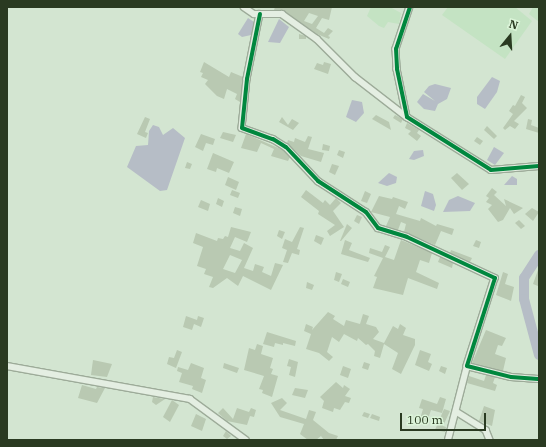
<!DOCTYPE html>
<html>
<head>
<meta charset="utf-8">
<style>
  body { margin:0 }
  #map { position:relative; width:546px; height:447px; overflow:hidden; background:#d3e5d1; font-family:"IBM Plex Serif",serif }
  div>[style] { position:absolute }
  .farmland>* { inset:0; background:#c4e3c3 }
  .water>* { inset:0; background:#b6bdc6 }
  .river>* { height:10px; margin:-5px; padding:0 5px; transform-origin:5px; border-radius:5px; background:#b6bdc6 }
  .building>* { inset:0; background:#b9c9b2 }
  .roads { filter:drop-shadow(1px 0 #9dab99) drop-shadow(-1px 0 #9dab99) drop-shadow(0 1px #9dab99) drop-shadow(0 -1px #9dab99) }
  .minor>* { height:5.5px; margin:-2.75px; padding:0 2.75px; transform-origin:2.75px; border-radius:2.75px; background:#e4eee2 }
  .cycleway>* { height:4px; margin:-2px; padding:0 2px; transform-origin:2px; border-radius:2px; background:#00873e }
  span { translate:-50% -50%; white-space:nowrap; text-align:center; line-height:1.15; -webkit-text-stroke:3px #dcf5d9; paint-order:stroke }
  .frame { position:absolute; inset:0; border:8px solid #2a3a21; pointer-events:none }
  .north { position:absolute; left:490px; top:16px; width:40px; height:40px; -webkit-text-stroke:3px #dcf5d9; paint-order:stroke; rotate:18deg; font-size:11px; font-weight:700; line-height:16px; text-align:center; color:#2a3a21 }
  .north::after { content:''; display:block; margin:auto; width:14px; height:18px; background:#2a3a21; clip-path:polygon(50% 0,100% 100%,50% 72%,0 100%) }
  .scale { position:absolute; left:400px; top:413px; width:86px; height:18px; box-sizing:border-box; border:2px solid #2a3a21; border-top:0; padding-left:5px; font-size:12px; line-height:14px; white-space:nowrap; color:#2a3a21; -webkit-text-stroke:3px #dcf5d9; paint-order:stroke }
</style>
</head>
<body>
<div id="map">
  <div class="farmland">
    <div style="clip-path:polygon(371px 7px,390px 7px,401px 13px,399px 24px,388px 22px,384px 28px,379px 26px,367px 16px)"></div>
    <div style="clip-path:polygon(448px 7px,515px 7px,532px 21px,505px 59px,442px 15px)"></div>
    <div style="clip-path:polygon(533px 7px,539px 7px,539px 22px,529px 14px)"></div>
  </div>
  <div class="water">
    <div style="clip-path:polygon(248px 18px,254px 22px,251px 35px,242px 37px,238px 34px)"></div>
    <div style="clip-path:polygon(279px 19px,289px 27px,280px 43px,268px 42px)"></div>
    <div style="clip-path:polygon(492px 77px,500px 81px,497px 92px,485px 109px,477px 104px,477px 97px)"></div>
    <div style="clip-path:polygon(435px 84px,451px 88px,447px 99px,438px 104px,435px 111px,424px 109px,417px 102px,423px 94px,435px 101px,424px 92px,429px 86px)"></div>
    <div style="clip-path:polygon(352px 100px,362px 102px,364px 113px,356px 122px,346px 117px)"></div>
    <div style="clip-path:polygon(153px 125px,159px 127px,163px 135px,173px 128px,185px 138px,167px 190px,160px 191px,127px 167px,136px 146px,148px 145px,149px 131px)"></div>
    <div style="clip-path:polygon(494px 147px,504px 153px,495px 165px,487px 160px)"></div>
    <div style="clip-path:polygon(423px 150px,424px 156px,414px 160px,409px 159px,414px 151px)"></div>
    <div style="clip-path:polygon(389px 173px,397px 177px,396px 183px,387px 186px,378px 183px)"></div>
    <div style="clip-path:polygon(512px 176px,517px 179px,517px 185px,504px 185px)"></div>
    <div style="clip-path:polygon(425px 191px,433px 194px,436px 205px,434px 211px,421px 206px)"></div>
    <div style="clip-path:polygon(458px 196px,475px 203px,470px 211px,443px 212px,449px 200px)"></div>
  </div>
  <div class="river">
    <div style="left:539px;top:255px;width:27px;rotate:123deg"></div>
    <div style="left:524px;top:278px;width:21px;rotate:90deg"></div>
    <div style="left:524px;top:299px;width:58px;rotate:75deg"></div>
  </div>
  <div class="building">
    <div style="clip-path:polygon(evenodd,275px 7px,332px 7px,329px 20px,322px 18px,316px 28px,324px 33px,328px 28px,333px 31px,328px 36px,330px 37px,329px 39px,317px 34px,284px 11px,274px 10px,275px 7px,309px 13px,318px 16px,312px 24px,304px 21px,309px 13px)"></div>
    <div style="clip-path:polygon(299px 34px,306px 36px,306px 39px,299px 39px)"></div>
    <div style="clip-path:polygon(204px 62px,229px 77px,231px 72px,243px 77px,240px 102px,235px 99px,237px 94px,227px 89px,224px 99px,217px 96px,205px 84px,208px 80px,201px 77px,203px 73px,200px 72px)"></div>
    <div style="clip-path:polygon(324px 62px,331px 64px,328px 74px,314px 69px,317px 63px,323px 65px)"></div>
    <div style="clip-path:polygon(521px 95px,525px 97px,522px 103px,527px 108px,514px 121px,519px 124px,515px 129px,510px 126px,505px 130px,503px 128px,513px 114px,509px 111px,513px 105px,515px 106px)"></div>
    <div style="clip-path:polygon(376px 115px,389px 122px,391px 130px,372px 119px)"></div>
    <div style="clip-path:polygon(395px 115px,403px 119px,401px 123px,393px 118px)"></div>
    <div style="clip-path:polygon(145px 117px,150px 119px,145px 132px,148px 133px,146px 138px,137px 134px)"></div>
    <div style="clip-path:polygon(282px 117px,288px 125px,292px 119px,299px 123px,293px 130px,279px 122px)"></div>
    <div style="clip-path:polygon(528px 119px,532px 120px,531px 125px,539px 128px,539px 133px,526px 129px)"></div>
    <div style="clip-path:polygon(407px 123px,419px 130px,417px 133px,421px 136px,417px 141px,408px 134px,411px 131px,405px 128px)"></div>
    <div style="clip-path:polygon(487px 126px,497px 136px,494px 139px,484px 130px)"></div>
    <div style="clip-path:polygon(223px 132px,236px 135px,233px 142px,220px 138px)"></div>
    <div style="clip-path:polygon(201px 134px,215px 139px,213px 145px,206px 143px,203px 151px,195px 147px)"></div>
    <div style="clip-path:polygon(246px 134px,283px 150px,290px 157px,288px 161px,271px 156px,274px 149px,261px 143px,257px 152px,241px 148px)"></div>
    <div style="clip-path:polygon(308px 136px,312px 137px,308px 149px,324px 153px,321px 162px,301px 156px,287px 143px,288px 140px,294px 142px,295px 138px,305px 142px)"></div>
    <div style="clip-path:polygon(477px 137px,483px 141px,480px 145px,474px 141px)"></div>
    <div style="clip-path:polygon(323px 144px,330px 146px,329px 151px,322px 150px)"></div>
    <div style="clip-path:polygon(339px 150px,345px 152px,343px 158px,337px 155px)"></div>
    <div style="clip-path:polygon(213px 153px,234px 162px,229px 173px,217px 168px,216px 172px,207px 169px)"></div>
    <div style="clip-path:polygon(187px 162px,192px 164px,190px 169px,185px 168px)"></div>
    <div style="clip-path:polygon(332px 164px,339px 166px,335px 175px,329px 172px)"></div>
    <div style="clip-path:polygon(457px 173px,469px 184px,462px 190px,451px 178px)"></div>
    <div style="clip-path:polygon(228px 177px,239px 182px,236px 190px,225px 185px)"></div>
    <div style="clip-path:polygon(492px 188px,497px 192px,494px 195px,506px 206px,504px 199px,523px 208px,514px 214px,510px 208px,503px 220px,498px 222px,488px 209px,492px 205px,486px 202px,489px 198px,486px 196px)"></div>
    <div style="clip-path:polygon(232px 190px,240px 193px,238px 198px,230px 195px)"></div>
    <div style="clip-path:polygon(306px 190px,323px 203px,325px 200px,330px 205px,336px 198px,341px 203px,333px 211px,344px 227px,330px 236px,327px 231px,335px 225px,318px 214px,319px 211px,301px 197px)"></div>
    <div style="clip-path:polygon(365px 191px,371px 194px,367px 203px,361px 201px)"></div>
    <div style="clip-path:polygon(379px 196px,392px 199px,393px 197px,408px 202px,405px 209px,399px 206px,396px 214px,420px 221px,421px 218px,436px 226px,437px 224px,454px 229px,452px 235px,441px 231px,435px 245px,404px 232px,406px 224px,401px 222px,398px 230px,386px 226px,390px 217px,371px 212px)"></div>
    <div style="clip-path:polygon(218px 198px,224px 201px,222px 207px,216px 204px)"></div>
    <div style="clip-path:polygon(201px 200px,210px 204px,208px 211px,198px 207px)"></div>
    <div style="clip-path:polygon(235px 207px,242px 209px,240px 216px,233px 213px)"></div>
    <div style="clip-path:polygon(532px 208px,539px 212px,533px 221px,525px 214px)"></div>
    <div style="clip-path:polygon(357px 215px,362px 217px,359px 224px,354px 221px)"></div>
    <div style="clip-path:polygon(519px 220px,525px 226px,521px 229px,515px 223px)"></div>
    <div style="clip-path:polygon(347px 224px,352px 228px,341px 241px,340px 241px)"></div>
    <div style="clip-path:polygon(evenodd,231px 227px,251px 232px,247px 242px,235px 237px,230px 248px,240px 251px,244px 243px,253px 248px,244px 268px,253px 271px,255px 264px,264px 267px,262px 272px,271px 276px,275px 263px,283px 265px,271px 290px,243px 276px,238px 286px,227px 278px,213px 288px,209px 287px,213px 277px,204px 274px,206px 269px,197px 266px,203px 247px,193px 243px,196px 233px,217px 241px,218px 238px,223px 239px,225px 236px,228px 237px,231px 227px,230px 255px,242px 260px,235px 273px,223px 269px,230px 255px)"></div>
    <div style="clip-path:polygon(300px 227px,304px 228px,297px 249px,300px 250px,299px 255px,292px 253px,288px 263px,283px 262px,287px 250px,282px 248px,285px 239px,292px 242px)"></div>
    <div style="clip-path:polygon(279px 230px,285px 232px,282px 239px,277px 236px)"></div>
    <div style="clip-path:polygon(316px 235px,324px 238px,321px 245px,314px 241px)"></div>
    <div style="clip-path:polygon(345px 240px,352px 243px,349px 250px,370px 258px,368px 262px,341px 254px)"></div>
    <div style="clip-path:polygon(401px 240px,432px 253px,429px 263px,420px 260px,416px 272px,439px 283px,437px 289px,408px 278px,403px 295px,373px 288px,377px 277px,374px 276px,383px 258px,369px 253px,370px 248px,382px 252px,385px 245px,390px 247px,385px 257px,394px 260px)"></div>
    <div style="clip-path:polygon(476px 240px,481px 242px,479px 248px,473px 246px)"></div>
    <div style="clip-path:polygon(451px 250px,472px 258px,470px 262px,450px 253px)"></div>
    <div style="clip-path:polygon(440px 257px,453px 263px,452px 268px,438px 262px)"></div>
    <div style="clip-path:polygon(538px 270px,539px 283px,538px 286px,533px 284px)"></div>
    <div style="clip-path:polygon(336px 272px,342px 274px,339px 282px,334px 280px)"></div>
    <div style="clip-path:polygon(503px 272px,508px 274px,505px 284px,514px 287px,511px 301px,496px 295px)"></div>
    <div style="clip-path:polygon(343px 279px,350px 282px,348px 287px,341px 284px)"></div>
    <div style="clip-path:polygon(307px 282px,314px 285px,312px 290px,306px 288px)"></div>
    <div style="clip-path:polygon(328px 312px,335px 316px,333px 319px,344px 326px,346px 320px,360px 324px,363px 314px,369px 316px,366px 324px,376px 327px,379px 332px,373px 339px,384px 343px,393px 326px,398px 329px,400px 324px,406px 328px,403px 335px,415px 339px,415px 345px,401px 374px,392px 369px,398px 353px,384px 344px,380px 358px,374px 356px,375px 351px,368px 344px,366px 345px,358px 338px,357px 341px,344px 334px,339px 342px,332px 337px,327px 352px,333px 357px,329px 361px,319px 353px,306px 349px,311px 334px,304px 331px,306px 324px,313px 327px,312px 330px)"></div>
    <div style="clip-path:polygon(186px 316px,197px 320px,198px 316px,204px 318px,201px 327px,194px 324px,192px 330px,183px 327px)"></div>
    <div style="clip-path:polygon(486px 330px,506px 338px,502px 346px,498px 345px,495px 354px,506px 358px,503px 371px,472px 363px)"></div>
    <div style="clip-path:polygon(267px 332px,296px 341px,295px 346px,283px 343px,283px 345px,275px 343px,274px 347px,263px 344px)"></div>
    <div style="clip-path:polygon(257px 344px,263px 346px,261px 354px,273px 358px,270px 368px,273px 369px,271px 374px,278px 376px,272px 397px,262px 393px,263px 390px,259px 389px,264px 376px,244px 370px,249px 348px,255px 350px)"></div>
    <div style="clip-path:polygon(177px 350px,182px 352px,176px 368px,167px 364px,169px 357px,174px 358px)"></div>
    <div style="clip-path:polygon(420px 350px,431px 354px,428px 362px,432px 364px,429px 371px,415px 365px)"></div>
    <div style="clip-path:polygon(289px 359px,298px 362px,295px 377px,289px 375px,291px 367px,287px 366px)"></div>
    <div style="clip-path:polygon(93px 360px,112px 364px,107px 377px,91px 375px)"></div>
    <div style="clip-path:polygon(364px 362px,370px 364px,368px 370px,362px 368px)"></div>
    <div style="clip-path:polygon(191px 363px,204px 368px,201px 378px,206px 380px,202px 393px,192px 389px,193px 386px,179px 382px,182px 373px,177px 371px,178px 367px,188px 370px)"></div>
    <div style="clip-path:polygon(224px 363px,239px 368px,237px 373px,223px 368px)"></div>
    <div style="clip-path:polygon(343px 366px,351px 369px,348px 378px,340px 375px)"></div>
    <div style="clip-path:polygon(441px 366px,447px 368px,445px 374px,439px 371px)"></div>
    <div style="clip-path:polygon(486px 375px,495px 377px,493px 383px,497px 385px,495px 391px,467px 383px,469px 376px,484px 381px)"></div>
    <div style="clip-path:polygon(336px 382px,343px 388px,344px 385px,350px 389px,345px 396px,351px 398px,349px 403px,345px 402px,340px 410px,334px 408px,333px 412px,322px 408px,324px 401px,320px 397px)"></div>
    <div style="clip-path:polygon(82px 385px,96px 389px,97px 387px,105px 388px,97px 403px,78px 398px)"></div>
    <div style="clip-path:polygon(295px 388px,308px 390px,305px 398px,292px 395px)"></div>
    <div style="clip-path:polygon(153px 397px,164px 399px,165px 399px,156px 405px,152px 402px)"></div>
    <div style="clip-path:polygon(440px 397px,446px 399px,442px 413px,431px 410px,427px 422px,420px 419px,423px 409px,419px 408px,422px 399px,437px 404px)"></div>
    <div style="clip-path:polygon(282px 398px,287px 403px,280px 410px,306px 419px,309px 410px,316px 412px,313px 420px,329px 433px,338px 436px,336px 440px,324px 440px,321px 436px,316px 440px,308px 440px,300px 434px,304px 424px,280px 417px,271px 403px)"></div>
    <div style="clip-path:polygon(172px 400px,179px 405px,170px 422px,163px 417px)"></div>
    <div style="clip-path:polygon(484px 406px,495px 410px,492px 426px,479px 421px)"></div>
    <div style="clip-path:polygon(223px 408px,233px 419px,237px 408px,249px 412px,251px 408px,256px 410px,254px 417px,250px 416px,247px 425px,227px 421px,218px 413px)"></div>
    <div style="clip-path:polygon(444px 409px,450px 411px,443px 426px,446px 427px,445px 432px,435px 430px)"></div>
    <div style="clip-path:polygon(364px 412px,370px 414px,368px 418px,362px 416px)"></div>
    <div style="clip-path:polygon(196px 414px,206px 419px,202px 431px,191px 426px)"></div>
    <div style="clip-path:polygon(372px 414px,380px 417px,379px 421px,370px 418px)"></div>
    <div style="clip-path:polygon(226px 431px,231px 436px,227px 439px,223px 436px)"></div>
  </div>
  <div class="roads">
    <div class="minor">
      <div style="left:244px;top:7px;width:12px;rotate:35deg"></div>
      <div style="left:254px;top:14px;width:28px"></div>
      <div style="left:282px;top:14px;width:43px;rotate:35.5deg"></div>
      <div style="left:317px;top:39px;width:54px;rotate:45deg"></div>
      <div style="left:355px;top:77px;width:66px;rotate:37.6deg"></div>
      <div style="left:410px;top:7px;width:44px;rotate:108.4deg"></div>
      <div style="left:396px;top:49px;width:20px;rotate:87deg"></div>
      <div style="left:397px;top:69px;width:49px;rotate:78.2deg"></div>
      <div style="left:407px;top:117px;width:99px;rotate:32.2deg"></div>
      <div style="left:491px;top:170px;width:48px;rotate:-4.8deg"></div>
      <div style="left:260px;top:14px;width:66px;rotate:101.3deg"></div>
      <div style="left:247px;top:79px;width:49px;rotate:95.8deg"></div>
      <div style="left:242px;top:128px;width:33px;rotate:20deg"></div>
      <div style="left:273px;top:139px;width:15px;rotate:32deg"></div>
      <div style="left:286px;top:147px;width:47px;rotate:46.7deg"></div>
      <div style="left:318px;top:181px;width:57px;rotate:32.9deg"></div>
      <div style="left:366px;top:212px;width:20px;rotate:53deg"></div>
      <div style="left:378px;top:228px;width:30px;rotate:17deg"></div>
      <div style="left:407px;top:237px;width:97px;rotate:25deg"></div>
      <div style="left:495px;top:278px;width:92px;rotate:107.7deg"></div>
      <div style="left:467px;top:366px;width:45px;rotate:14deg"></div>
      <div style="left:511px;top:377px;width:27px;rotate:4deg"></div>
      <div style="left:7px;top:366px;width:186px;rotate:10.2deg"></div>
      <div style="left:190px;top:399px;width:69px;rotate:36.2deg"></div>
      <div style="left:457px;top:412px;width:34px;rotate:32deg"></div>
      <div style="left:486px;top:430px;width:11px;rotate:68deg"></div>
      <div style="left:448px;top:440px;width:76px;rotate:-75.6deg"></div>
    </div>
  </div>
  <div class="cycleway">
    <div style="left:410px;top:7px;width:44px;rotate:108.4deg"></div>
    <div style="left:396px;top:49px;width:20px;rotate:87deg"></div>
    <div style="left:397px;top:69px;width:49px;rotate:78.2deg"></div>
    <div style="left:407px;top:117px;width:99px;rotate:32.2deg"></div>
    <div style="left:491px;top:170px;width:48px;rotate:-4.8deg"></div>
    <div style="left:260px;top:14px;width:66px;rotate:101.3deg"></div>
    <div style="left:247px;top:79px;width:49px;rotate:95.8deg"></div>
    <div style="left:242px;top:128px;width:33px;rotate:20deg"></div>
    <div style="left:273px;top:139px;width:15px;rotate:32deg"></div>
    <div style="left:286px;top:147px;width:47px;rotate:46.7deg"></div>
    <div style="left:318px;top:181px;width:57px;rotate:32.9deg"></div>
    <div style="left:366px;top:212px;width:20px;rotate:53deg"></div>
    <div style="left:378px;top:228px;width:30px;rotate:17deg"></div>
    <div style="left:407px;top:237px;width:97px;rotate:25deg"></div>
    <div style="left:495px;top:278px;width:92px;rotate:107.7deg"></div>
    <div style="left:467px;top:366px;width:45px;rotate:14deg"></div>
    <div style="left:511px;top:377px;width:27px;rotate:4deg"></div>
  </div>
  <div class="frame"></div>
  <div class="north">N</div>
  <div class="scale">100 m</div>
</div>
</body>
</html>
